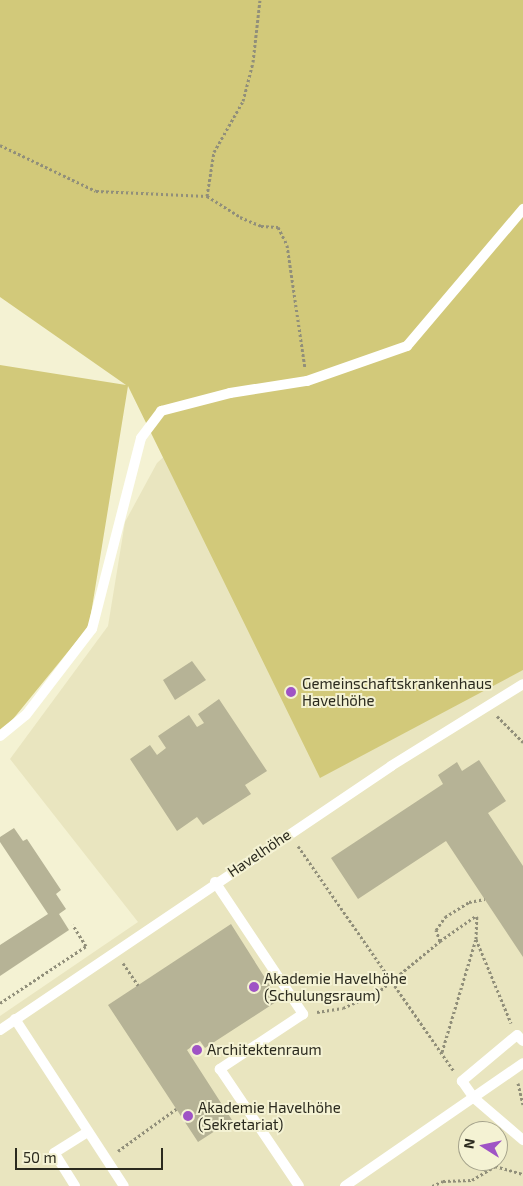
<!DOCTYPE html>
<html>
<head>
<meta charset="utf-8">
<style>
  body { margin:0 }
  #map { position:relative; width:523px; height:1186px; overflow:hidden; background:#f4f2d3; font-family:"Exo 2",sans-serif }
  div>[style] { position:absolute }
  .built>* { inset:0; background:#e9e5bf }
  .green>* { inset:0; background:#d2c97a }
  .building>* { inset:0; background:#b6b396 }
  .path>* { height:3px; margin-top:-1.5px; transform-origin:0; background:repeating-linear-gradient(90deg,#918f7a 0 2.5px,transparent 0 5px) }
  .lane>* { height:10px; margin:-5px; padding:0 5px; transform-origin:5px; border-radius:5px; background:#fff }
  .dots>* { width:14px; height:14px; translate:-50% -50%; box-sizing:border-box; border:2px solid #f4f2d3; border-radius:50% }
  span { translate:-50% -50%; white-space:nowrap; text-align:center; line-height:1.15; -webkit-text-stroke:4px #f4f2d3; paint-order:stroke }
  .poi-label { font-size:15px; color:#2b2a1e }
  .left { translate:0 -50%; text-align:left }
  .street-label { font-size:15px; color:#2b2a1e }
  .north { position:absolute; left:458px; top:1121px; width:50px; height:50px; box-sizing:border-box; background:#f4f2d3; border:1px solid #a4a28b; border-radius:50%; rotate:280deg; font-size:14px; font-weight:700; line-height:20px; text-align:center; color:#2b2a1e }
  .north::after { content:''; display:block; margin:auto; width:18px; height:22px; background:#9f53c5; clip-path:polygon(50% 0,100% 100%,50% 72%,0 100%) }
  .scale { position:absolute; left:15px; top:1148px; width:148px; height:22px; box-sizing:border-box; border:2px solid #2b2a1e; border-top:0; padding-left:6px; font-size:15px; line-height:18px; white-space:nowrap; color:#2b2a1e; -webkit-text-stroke:4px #f4f2d3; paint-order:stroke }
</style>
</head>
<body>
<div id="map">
  <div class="built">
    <div style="clip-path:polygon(evenodd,523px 228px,523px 1186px,0 1186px,0 1016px,138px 922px,10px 759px,108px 626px,125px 522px,157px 463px,193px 430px,523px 228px,468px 1131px,498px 1131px,498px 1161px,468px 1161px,468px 1131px)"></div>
  </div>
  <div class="green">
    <div style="clip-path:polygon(0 0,523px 0,523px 670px,320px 778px,128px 386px,89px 626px,0 735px,0 365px,126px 385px,0 297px)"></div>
  </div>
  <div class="building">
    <div style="clip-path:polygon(192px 661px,206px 680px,175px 700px,163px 680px)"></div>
    <div style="clip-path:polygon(219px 699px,267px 771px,245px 785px,251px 794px,203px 825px,197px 817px,177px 831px,130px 759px,150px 745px,157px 755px,166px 748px,158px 736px,189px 715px,197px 727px,204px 723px,198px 714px)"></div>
    <div style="clip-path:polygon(479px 760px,506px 801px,488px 813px,523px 866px,523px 957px,446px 841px,358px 899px,331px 858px,443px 784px,438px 775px,457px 762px,462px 771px)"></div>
    <div style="clip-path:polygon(14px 828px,23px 841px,27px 839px,61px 890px,56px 894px,66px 909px,59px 914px,69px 930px,0 976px,0 945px,48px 914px,0 842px,0 837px)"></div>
    <div style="clip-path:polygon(231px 924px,279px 1000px,205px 1048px,200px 1041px,187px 1050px,232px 1120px,198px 1142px,108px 1005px)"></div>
  </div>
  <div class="path">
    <div style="left:0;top:145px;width:106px;rotate:25.6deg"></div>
    <div style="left:96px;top:191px;width:111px;rotate:2.6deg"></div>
    <div style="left:207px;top:196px;width:39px;rotate:32deg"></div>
    <div style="left:240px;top:217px;width:23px;rotate:23deg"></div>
    <div style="left:261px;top:226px;width:17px;rotate:3deg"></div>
    <div style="left:278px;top:227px;width:20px;rotate:63deg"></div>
    <div style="left:287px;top:245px;width:124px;rotate:81.7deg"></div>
    <div style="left:207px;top:196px;width:45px;rotate:-81deg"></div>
    <div style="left:214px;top:152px;width:59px;rotate:-60.4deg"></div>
    <div style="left:243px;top:101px;width:40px;rotate:-75.6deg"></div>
    <div style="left:253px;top:62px;width:62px;rotate:-83.6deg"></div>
    <div style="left:497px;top:716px;width:37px;rotate:45deg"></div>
    <div style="left:298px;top:846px;width:274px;rotate:55.3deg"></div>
    <div style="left:476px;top:939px;width:23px;rotate:-88deg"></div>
    <div style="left:440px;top:941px;width:45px;rotate:-35.1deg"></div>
    <div style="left:123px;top:963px;width:27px;rotate:56deg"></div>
    <div style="left:0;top:1003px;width:103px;rotate:-33.5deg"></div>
    <div style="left:86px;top:946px;width:25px;rotate:-122deg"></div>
    <div style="left:317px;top:1012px;width:26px;rotate:-9deg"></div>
    <div style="left:343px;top:1008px;width:37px;rotate:-24deg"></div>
    <div style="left:377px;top:993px;width:82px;rotate:-39.5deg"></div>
    <div style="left:440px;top:941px;width:12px;rotate:-110deg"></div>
    <div style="left:436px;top:930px;width:16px;rotate:-55deg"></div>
    <div style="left:445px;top:917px;width:28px;rotate:-32deg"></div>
    <div style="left:469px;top:902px;width:16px;rotate:-11deg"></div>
    <div style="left:442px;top:1052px;width:118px;rotate:-73.3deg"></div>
    <div style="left:476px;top:939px;width:91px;rotate:67.4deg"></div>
    <div style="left:518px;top:1083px;width:22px;rotate:77deg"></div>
    <div style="left:118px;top:1151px;width:72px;rotate:-35.9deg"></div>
    <div style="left:498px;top:1159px;width:17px;rotate:-69deg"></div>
    <div style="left:495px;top:1166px;width:29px;rotate:16deg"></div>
    <div style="left:432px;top:1186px;width:12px;rotate:-24deg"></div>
    <div style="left:443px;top:1181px;width:29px;rotate:-2deg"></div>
    <div style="left:472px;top:1180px;width:27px;rotate:-31deg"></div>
    <div style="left:495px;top:1166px;width:5px;rotate:-68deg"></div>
  </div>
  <div class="lane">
    <div style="left:0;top:736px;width:33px;rotate:-39deg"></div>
    <div style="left:26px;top:715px;width:108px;rotate:-52.5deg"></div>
    <div style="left:92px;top:629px;width:197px;rotate:-75.6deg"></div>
    <div style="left:141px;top:438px;width:34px;rotate:-53deg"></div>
    <div style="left:161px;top:411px;width:71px;rotate:-14.6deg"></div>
    <div style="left:230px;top:393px;width:78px;rotate:-8.9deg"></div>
    <div style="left:307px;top:381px;width:106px;rotate:-19.3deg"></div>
    <div style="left:407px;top:346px;width:180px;rotate:-49.7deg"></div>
    <div style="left:215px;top:882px;width:159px;rotate:56.3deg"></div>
    <div style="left:303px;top:1014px;width:100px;rotate:146.5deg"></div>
    <div style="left:220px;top:1069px;width:141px;rotate:56deg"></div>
    <div style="left:15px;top:1019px;width:199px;rotate:56.9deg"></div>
    <div style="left:0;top:1030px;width:472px;rotate:-34deg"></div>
    <div style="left:391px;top:766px;width:155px;rotate:-31.8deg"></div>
    <div style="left:523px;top:1041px;width:8px;rotate:-135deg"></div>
    <div style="left:517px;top:1035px;width:72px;rotate:140.1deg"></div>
    <div style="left:462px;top:1081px;width:21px;rotate:55deg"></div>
    <div style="left:474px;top:1098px;width:65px;rotate:40.6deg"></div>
    <div style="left:75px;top:1186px;width:39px;rotate:-122deg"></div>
    <div style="left:54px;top:1153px;width:40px;rotate:-32deg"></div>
    <div style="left:345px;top:1186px;width:216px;rotate:-34.6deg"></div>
  </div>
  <div class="dots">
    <div style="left:291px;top:692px;background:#9f53c5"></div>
    <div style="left:254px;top:987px;background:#9f53c5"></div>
    <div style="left:197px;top:1050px;background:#9f53c5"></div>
    <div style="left:188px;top:1116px;background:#9f53c5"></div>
  </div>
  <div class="poi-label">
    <span class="left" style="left:302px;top:692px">Gemeinschaftskrankenhaus<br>Havelhöhe</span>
    <span class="left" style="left:264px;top:987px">Akademie Havelhöhe<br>(Schulungsraum)</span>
    <span class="left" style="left:207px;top:1050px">Architektenraum</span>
    <span class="left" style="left:198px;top:1116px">Akademie Havelhöhe<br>(Sekretariat)</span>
  </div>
  <div class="street-label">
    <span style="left:259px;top:853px;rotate:-34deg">Havelhöhe</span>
  </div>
  <div class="north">N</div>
  <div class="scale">50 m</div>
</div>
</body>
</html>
